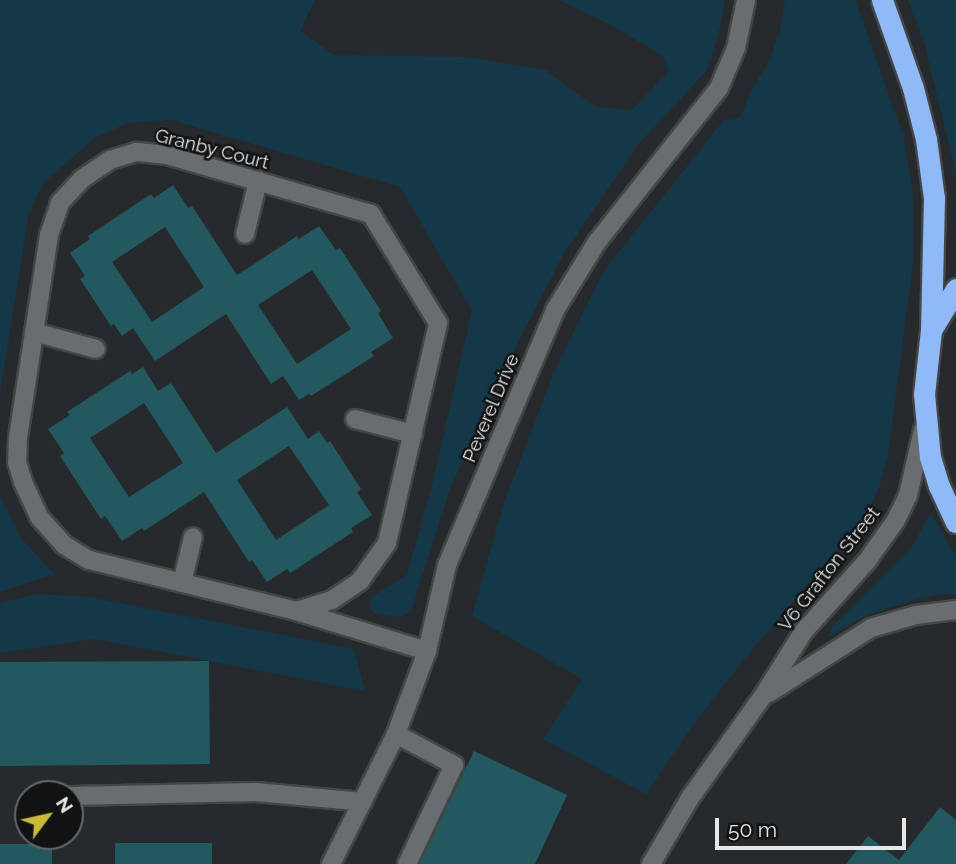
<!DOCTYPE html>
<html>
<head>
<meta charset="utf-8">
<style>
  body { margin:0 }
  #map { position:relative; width:956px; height:864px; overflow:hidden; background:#272a2c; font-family:Raleway,sans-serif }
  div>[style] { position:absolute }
  .green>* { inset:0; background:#153849 }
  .building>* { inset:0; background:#24585f }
  .roads { filter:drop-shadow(2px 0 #434647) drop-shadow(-2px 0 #434647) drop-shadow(0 2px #434647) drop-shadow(0 -2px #434647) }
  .minor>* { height:18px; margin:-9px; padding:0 9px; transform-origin:9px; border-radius:9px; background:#696d6f }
  .highway>* { height:21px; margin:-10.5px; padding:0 10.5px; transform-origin:10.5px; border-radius:10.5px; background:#90b9f7 }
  span { translate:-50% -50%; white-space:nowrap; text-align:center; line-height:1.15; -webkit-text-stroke:5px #111213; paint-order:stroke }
  .street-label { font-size:19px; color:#e5e7e8 }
  .north { position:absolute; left:14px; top:780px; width:70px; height:70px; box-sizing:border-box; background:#111213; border:2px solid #666768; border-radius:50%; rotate:57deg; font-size:19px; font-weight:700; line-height:28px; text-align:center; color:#e5e7e8 }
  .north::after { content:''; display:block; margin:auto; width:24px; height:32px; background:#cbba39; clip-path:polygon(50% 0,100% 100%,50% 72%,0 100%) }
  .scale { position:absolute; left:715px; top:818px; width:191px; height:32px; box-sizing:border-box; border:4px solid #e5e7e8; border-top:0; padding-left:9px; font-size:21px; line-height:24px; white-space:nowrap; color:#e5e7e8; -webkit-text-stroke:5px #111213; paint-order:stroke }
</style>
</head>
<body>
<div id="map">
  <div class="green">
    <div style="clip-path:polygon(3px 0,315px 0,300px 31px,334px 55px,467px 57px,545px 70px,596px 107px,632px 110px,668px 72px,663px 56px,613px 26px,559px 0,725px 0,718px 36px,707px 70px,638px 145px,564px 253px,517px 344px,451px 486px,411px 611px,401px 617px,375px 614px,370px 608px,371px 597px,407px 575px,433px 481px,472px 311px,400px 187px,172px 120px,128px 123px,96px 137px,42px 184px,28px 217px,0 393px,0 1px)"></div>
    <div style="clip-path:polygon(785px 0,855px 0,903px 135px,913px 195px,913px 262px,888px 454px,879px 488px,865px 516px,745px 658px,694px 724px,646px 794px,543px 739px,582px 679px,472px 616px,504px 503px,554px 372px,603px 272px,724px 120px,741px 117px,750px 92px,769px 62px,780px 31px)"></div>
    <div style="clip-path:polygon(908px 0,956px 0,956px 174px,925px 45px)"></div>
    <div style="clip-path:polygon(0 495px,21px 538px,54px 574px,0 592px)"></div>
    <div style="clip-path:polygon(931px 513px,956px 557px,956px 595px,939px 594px,906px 602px,865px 616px,829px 637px,830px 629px,911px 548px)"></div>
    <div style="clip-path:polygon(37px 594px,90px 597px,354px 649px,365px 691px,94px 639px,0 653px,0 603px)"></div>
  </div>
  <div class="building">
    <div style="clip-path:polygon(evenodd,173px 185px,188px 208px,192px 206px,237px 275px,297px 236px,299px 239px,319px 226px,336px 250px,340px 248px,381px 311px,378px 313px,393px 338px,371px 352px,374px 356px,311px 396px,309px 394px,299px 400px,283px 376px,271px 384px,226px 314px,155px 361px,133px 328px,122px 336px,114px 324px,111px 326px,80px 279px,85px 276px,70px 253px,90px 239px,88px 236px,151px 194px,154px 198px,173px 185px,165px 227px,204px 287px,152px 322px,112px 262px,165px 227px,173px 185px,312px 270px,351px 329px,297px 364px,258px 305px,312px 270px)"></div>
    <div style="clip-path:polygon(evenodd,143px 367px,158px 391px,171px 383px,216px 453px,287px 407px,308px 439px,319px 431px,327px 443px,330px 441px,361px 489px,357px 492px,372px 515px,351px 528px,353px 532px,290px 573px,287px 569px,267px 582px,252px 560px,249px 562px,204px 492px,144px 531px,142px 528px,122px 541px,105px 516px,101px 519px,60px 456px,64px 453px,48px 429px,70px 415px,67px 412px,130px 371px,132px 374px,143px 367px,144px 403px,183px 463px,129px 497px,90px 438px,144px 403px,143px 367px,289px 446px,329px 505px,276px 540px,237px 480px,289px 446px)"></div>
    <div style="clip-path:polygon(209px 661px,210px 764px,0 766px,0 662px)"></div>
    <div style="clip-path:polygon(474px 751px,567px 795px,535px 864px,419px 864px)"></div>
    <div style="clip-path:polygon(940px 807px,956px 820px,956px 864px,846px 864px,868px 836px,899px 860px)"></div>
    <div style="clip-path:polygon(115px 843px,212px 843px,212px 864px,115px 864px)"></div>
    <div style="clip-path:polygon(0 844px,52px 844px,52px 864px,0 864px)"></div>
  </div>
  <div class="roads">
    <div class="minor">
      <div style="left:245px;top:234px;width:55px;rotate:-76.2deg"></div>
      <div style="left:34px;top:332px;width:64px;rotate:15.3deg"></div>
      <div style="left:355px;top:419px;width:60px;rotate:14.5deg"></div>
      <div style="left:182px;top:583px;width:47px;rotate:-76.6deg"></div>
      <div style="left:296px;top:611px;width:38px;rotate:-17deg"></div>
      <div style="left:332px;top:600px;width:34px;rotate:-34deg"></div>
      <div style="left:360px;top:581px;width:47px;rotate:-54.6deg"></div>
      <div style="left:387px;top:543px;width:226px;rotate:-76.9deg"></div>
      <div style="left:438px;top:323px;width:128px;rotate:-121.6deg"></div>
      <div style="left:371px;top:214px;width:212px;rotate:-163.9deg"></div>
      <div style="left:167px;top:155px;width:31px;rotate:-174deg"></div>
      <div style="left:136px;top:152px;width:27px;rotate:163deg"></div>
      <div style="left:110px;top:160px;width:34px;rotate:146deg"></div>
      <div style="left:82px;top:179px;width:33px;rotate:133deg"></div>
      <div style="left:60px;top:203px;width:34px;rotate:109deg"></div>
      <div style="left:49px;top:235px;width:204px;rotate:98.7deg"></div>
      <div style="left:18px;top:437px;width:25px;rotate:92deg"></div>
      <div style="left:17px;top:462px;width:21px;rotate:73deg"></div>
      <div style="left:23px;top:482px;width:38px;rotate:65deg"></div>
      <div style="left:39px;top:517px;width:38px;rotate:48deg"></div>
      <div style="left:64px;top:545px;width:29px;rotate:31deg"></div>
      <div style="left:89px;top:560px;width:213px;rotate:13.8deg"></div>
      <div style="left:296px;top:611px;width:137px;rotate:17deg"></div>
      <div style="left:769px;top:693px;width:121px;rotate:-32.5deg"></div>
      <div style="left:871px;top:628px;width:47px;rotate:-16.1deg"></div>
      <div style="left:916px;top:615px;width:40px;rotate:-7.1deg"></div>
      <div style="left:396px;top:734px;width:66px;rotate:28.1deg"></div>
      <div style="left:454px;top:765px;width:110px;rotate:115.4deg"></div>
      <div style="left:70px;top:796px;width:186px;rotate:-1.2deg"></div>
      <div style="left:256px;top:792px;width:107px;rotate:5.3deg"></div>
      <div style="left:331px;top:864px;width:145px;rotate:-63.4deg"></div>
      <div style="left:396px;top:734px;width:89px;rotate:-69.5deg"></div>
      <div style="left:427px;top:651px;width:88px;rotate:-76.9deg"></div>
      <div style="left:447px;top:565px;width:277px;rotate:-67deg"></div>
      <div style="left:555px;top:310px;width:80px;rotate:-58.3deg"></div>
      <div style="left:597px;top:242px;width:196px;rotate:-51.6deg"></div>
      <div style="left:719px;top:88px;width:43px;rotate:-67deg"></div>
      <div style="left:736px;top:48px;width:49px;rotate:-78.2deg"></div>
      <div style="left:651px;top:864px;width:77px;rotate:-59.4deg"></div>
      <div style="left:690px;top:798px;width:125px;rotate:-54.4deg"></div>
      <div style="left:763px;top:696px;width:77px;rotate:-57.8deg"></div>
      <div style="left:804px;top:631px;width:94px;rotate:-48deg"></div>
      <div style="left:867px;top:561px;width:50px;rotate:-54.7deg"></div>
      <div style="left:896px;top:520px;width:28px;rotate:-64deg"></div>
      <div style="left:908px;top:495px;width:67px;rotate:-77deg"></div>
    </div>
    <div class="highway">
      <div style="left:882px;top:0;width:93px;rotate:70.6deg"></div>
      <div style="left:913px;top:88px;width:53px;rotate:75.7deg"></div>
      <div style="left:926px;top:139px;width:60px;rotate:82.3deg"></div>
      <div style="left:934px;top:198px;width:132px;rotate:91.3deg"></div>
      <div style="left:956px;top:289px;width:48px;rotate:121.4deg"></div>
      <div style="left:931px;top:330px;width:64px;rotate:96.2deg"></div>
      <div style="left:924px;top:394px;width:63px;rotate:84.6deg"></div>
      <div style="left:930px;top:457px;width:30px;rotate:73deg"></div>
      <div style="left:939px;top:486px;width:40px;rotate:65deg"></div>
    </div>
  </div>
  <div class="street-label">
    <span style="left:212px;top:149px;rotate:14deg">Granby Court</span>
    <span style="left:491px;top:408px;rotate:-67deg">Peverel Drive</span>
    <span style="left:829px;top:569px;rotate:-52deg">V6 Grafton Street</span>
  </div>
  <div class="north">N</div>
  <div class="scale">50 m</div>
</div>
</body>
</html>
